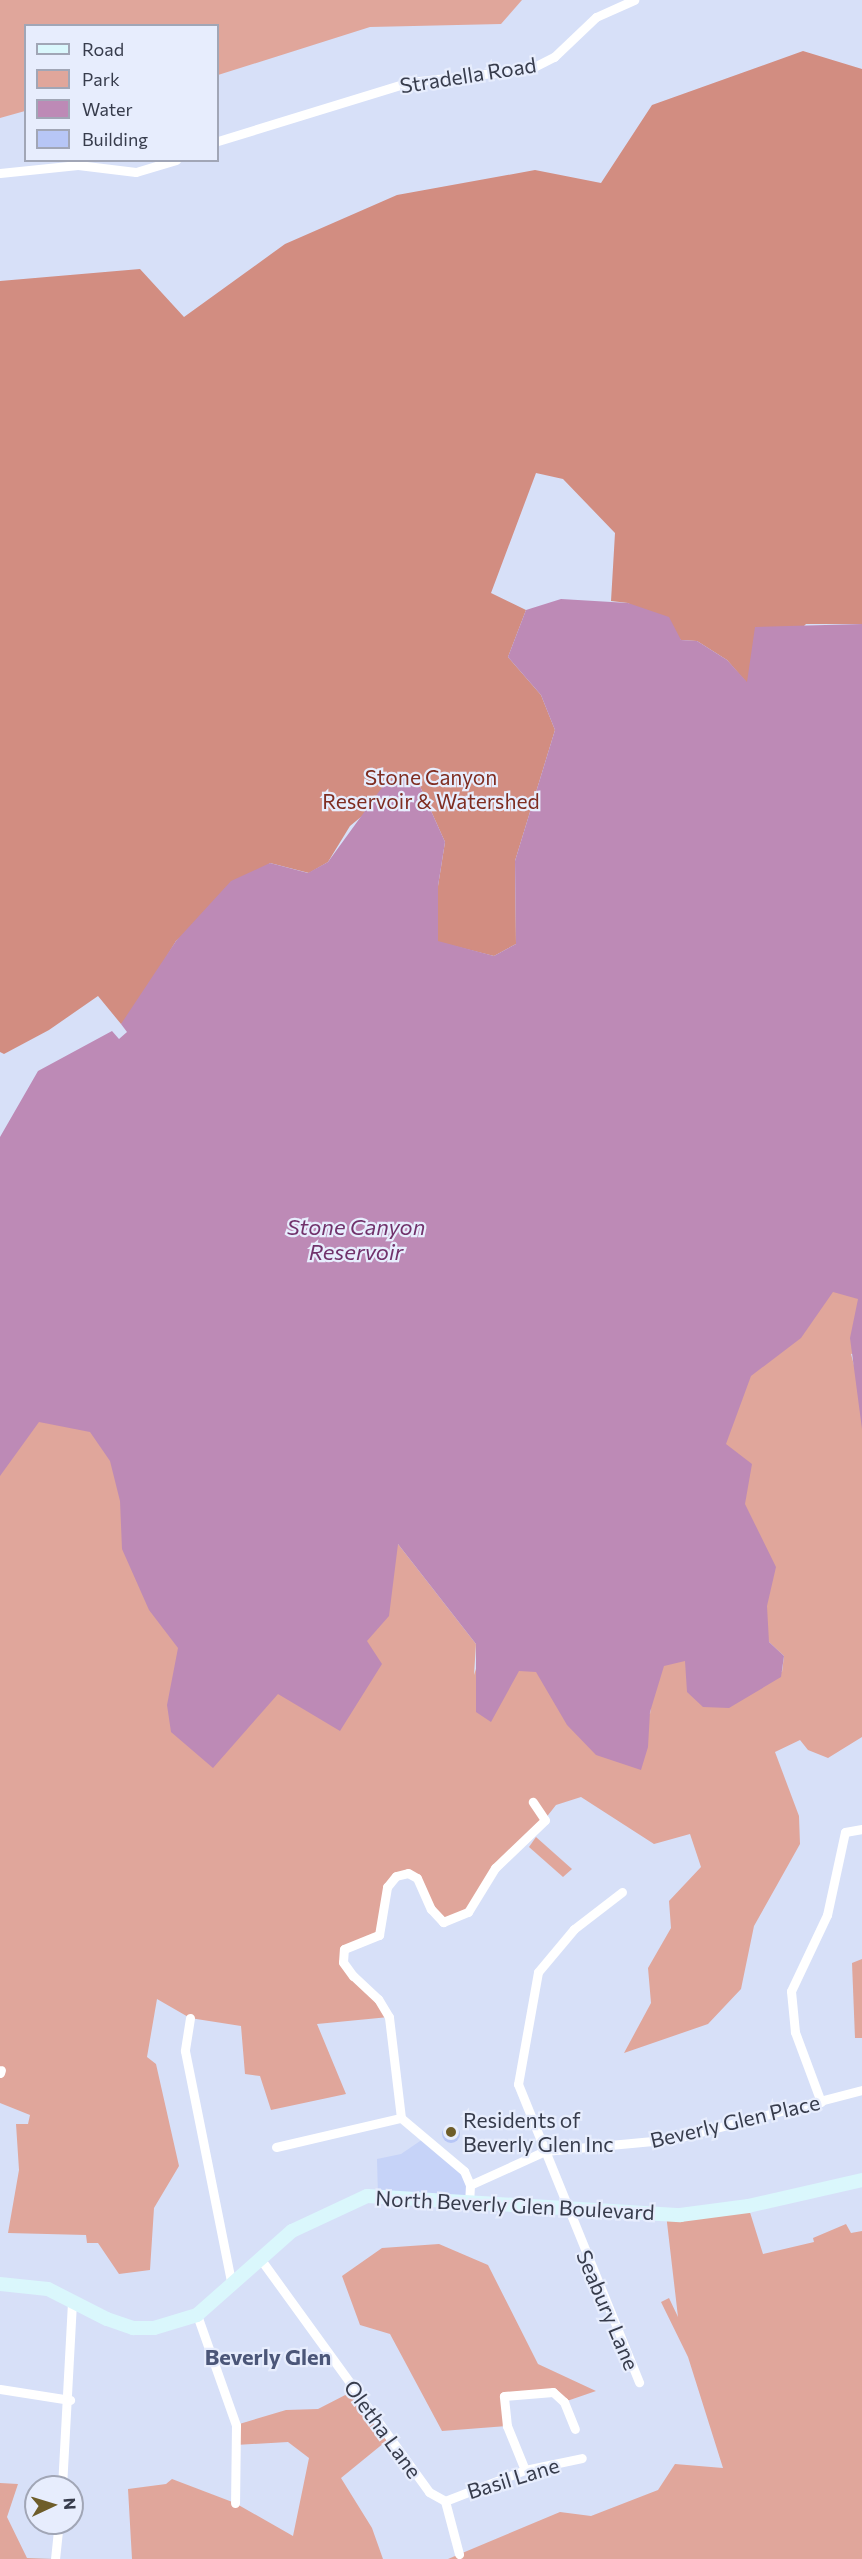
<!DOCTYPE html>
<html>
<head>
<meta charset="utf-8">
<style>
  body { margin:0 }
  #map { position:relative; width:862px; height:2559px; overflow:hidden; background:#d7e0f8; font-family:Commissioner,sans-serif }
  div>[style] { position:absolute }
  .built>* { inset:0; background:#c6d3f8 }
  .green>* { inset:0; background:#e0a69b }
  .forest>* { inset:0; background:#d28d81 }
  .water>* { inset:0; background:#bd8ab6 }
  .building>* { inset:0; background:#b7c6f6 }
  .round { border-radius:50% }
  .minor>* { height:9px; margin:-4.5px; padding:0 4.5px; transform-origin:4.5px; border-radius:4.5px; background:#fff }
  .secondary>* { height:14px; margin:-7px; padding:0 7px; transform-origin:7px; border-radius:7px; background:#daf7fc }
  .dots>* { width:16px; height:16px; translate:-50% -50%; box-sizing:border-box; border:3px solid #e7edfd; border-radius:50% }
  span { translate:-50% -50%; white-space:nowrap; text-align:center; line-height:1.15; -webkit-text-stroke:4.5px #e7edfd; paint-order:stroke }
  .street-label { font-size:21px; color:#373c4c }
  .park-label { font-size:21px; color:#7f2d21 }
  .poi-label { font-size:21px; color:#373c4c }
  .left { translate:0 -50%; text-align:left }
  .water-label { font-size:22px; color:#71326b; font-style:italic }
  .neighbourhood-label { font-size:22px; color:#4b5678; font-weight:700 }
  .legend { position:absolute; left:24px; top:24px; width:195px; height:138px; box-sizing:border-box; background:#e7edfd; border:2px solid #a1a6b6; margin:0; padding:8px 10px; list-style:none; font-size:18px; color:#373c4c }
  .legend li { display:flex; align-items:center; gap:12px; height:30px }
  .legend b { width:30px; border:2px solid #a1a6b6 }
  .north { position:absolute; left:24px; top:2475px; width:60px; height:60px; box-sizing:border-box; background:#e7edfd; border:2px solid #a1a6b6; border-radius:50%; rotate:86deg; font-size:16px; font-weight:700; line-height:24px; text-align:center; color:#373c4c }
  .north::after { content:''; display:block; margin:auto; width:21px; height:27px; background:#6e5d2a; clip-path:polygon(50% 0,100% 100%,50% 72%,0 100%) }
</style>
</head>
<body>
<div id="map">
  <div class="built">
    <div style="clip-path:polygon(426px 2137px,464px 2171px,469px 2204px,378px 2197px,377px 2159px,401px 2154px)"></div>
  </div>
  <div class="green">
    <div style="clip-path:polygon(0 0,522px 0,501px 24px,370px 27px,218px 75px,218px 26px,26px 26px,25px 111px,0 118px)"></div>
    <div style="clip-path:polygon(862px 1260px,862px 1352px,851px 1354px,862px 1395px,862px 1737px,828px 1758px,808px 1750px,800px 1740px,775px 1752px,799px 1816px,800px 1844px,754px 1926px,741px 1989px,708px 2024px,624px 2053px,651px 2003px,648px 1968px,671px 1928px,669px 1901px,701px 1867px,690px 1834px,654px 1844px,581px 1797px,556px 1805px,534px 1833px,495px 1868px,468px 1912px,443px 1922px,425px 1890px,408px 1873px,387px 1887px,379px 1935px,344px 1949px,343px 1962px,389px 2017px,317px 2024px,346px 2094px,271px 2110px,260px 2076px,245px 2074px,241px 2026px,190px 2018px,157px 1999px,147px 2057px,156px 2064px,179px 2166px,154px 2208px,150px 2270px,119px 2274px,98px 2243px,87px 2243px,86px 2235px,8px 2233px,19px 2170px,16px 2124px,28px 2124px,30px 2115px,0 2103px,0 1330px,44px 1339px,398px 1544px,476px 1644px,474px 1675px,485px 1641px,650px 1714px,663px 1597px,782px 1672px,784px 1656px,769px 1642px,689px 1425px,819px 1263px)"></div>
    <div style="clip-path:polygon(536px 1837px,572px 1869px,563px 1877px,529px 1847px)"></div>
    <div style="clip-path:polygon(862px 1959px,862px 2038px,855px 2038px,852px 1963px)"></div>
    <div style="clip-path:polygon(748px 2206px,763px 2254px,814px 2242px,813px 2238px,846px 2224px,851px 2233px,862px 2231px,862px 2559px,448px 2559px,560px 2512px,591px 2516px,658px 2490px,675px 2464px,723px 2468px,688px 2357px,661px 2302px,669px 2298px,678px 2317px,666px 2214px)"></div>
    <div style="clip-path:polygon(439px 2244px,488px 2265px,538px 2364px,596px 2391px,564px 2402px,553px 2392px,505px 2396px,507px 2426px,442px 2431px,390px 2334px,360px 2325px,342px 2276px,382px 2248px)"></div>
    <div style="clip-path:polygon(355px 2390px,390px 2438px,341px 2478px,372px 2528px,383px 2559px,132px 2559px,128px 2489px,166px 2484px,172px 2479px,235px 2503px,293px 2536px,309px 2458px,288px 2442px,236px 2445px,236px 2425px,286px 2410px,318px 2409px)"></div>
    <div style="clip-path:polygon(0 2483px,18px 2484px,7px 2517px,27px 2558px,55px 2559px,0 2559px)"></div>
  </div>
  <div class="forest">
    <div style="clip-path:polygon(803px 51px,862px 69px,862px 624px,806px 624px,747px 683px,727px 660px,697px 641px,681px 640px,628px 603px,611px 601px,615px 533px,563px 479px,536px 473px,491px 593px,526px 610px,508px 657px,541px 695px,555px 730px,515px 861px,516px 944px,494px 956px,438px 942px,438px 886px,445px 842px,414px 773px,350px 826px,328px 862px,309px 873px,270px 863px,176px 941px,128px 1020px,121px 1024px,98px 996px,49px 1030px,4px 1054px,0 1052px,0 281px,140px 269px,184px 317px,285px 244px,397px 195px,535px 170px,601px 183px,652px 105px)"></div>
  </div>
  <div class="water">
    <div style="clip-path:polygon(561px 599px,628px 603px,669px 617px,681px 640px,697px 641px,727px 660px,747px 682px,755px 627px,862px 624px,862px 1429px,850px 1338px,858px 1299px,833px 1292px,801px 1338px,751px 1376px,726px 1444px,752px 1464px,745px 1504px,776px 1567px,767px 1606px,769px 1642px,784px 1656px,781px 1677px,729px 1708px,703px 1707px,687px 1692px,685px 1661px,664px 1666px,650px 1712px,648px 1747px,641px 1770px,596px 1755px,567px 1725px,536px 1672px,519px 1671px,491px 1722px,476px 1712px,476px 1644px,398px 1544px,389px 1616px,367px 1641px,382px 1664px,340px 1731px,278px 1694px,213px 1768px,171px 1732px,167px 1705px,178px 1648px,149px 1610px,122px 1549px,120px 1501px,110px 1461px,90px 1432px,39px 1422px,0 1476px,0 1137px,38px 1071px,112px 1031px,119px 1039px,127px 1032px,121px 1024px,176px 941px,231px 881px,270px 863px,308px 873px,328px 862px,386px 782px,414px 773px,445px 842px,438px 886px,438px 941px,494px 956px,516px 944px,515px 861px,555px 730px,541px 695px,508px 657px,526px 610px)"></div>
  </div>
  <div class="building">
    <div class="round" style="left:442px;top:2125px;width:18px;height:18px"></div>
  </div>
  <div class="minor">
    <div style="left:218px;top:141px;width:201px;rotate:-17.1deg"></div>
    <div style="left:410px;top:82px;width:121px;rotate:-6.2deg"></div>
    <div style="left:530px;top:69px;width:27px;rotate:-27deg"></div>
    <div style="left:554px;top:57px;width:58px;rotate:-43.6deg"></div>
    <div style="left:596px;top:17px;width:42px;rotate:-24.1deg"></div>
    <div style="left:0;top:173px;width:78px;rotate:-5.9deg"></div>
    <div style="left:78px;top:165px;width:58px;rotate:6.9deg"></div>
    <div style="left:136px;top:172px;width:42px;rotate:-16.7deg"></div>
    <div style="left:622px;top:1892px;width:61px;rotate:142.4deg"></div>
    <div style="left:574px;top:1929px;width:56px;rotate:129.9deg"></div>
    <div style="left:538px;top:1972px;width:114px;rotate:100.1deg"></div>
    <div style="left:518px;top:2084px;width:322px;rotate:67.9deg"></div>
    <div style="left:190px;top:2018px;width:33px;rotate:99deg"></div>
    <div style="left:185px;top:2051px;width:235px;rotate:78.7deg"></div>
    <div style="left:0;top:2073px;width:3px;rotate:-72deg"></div>
    <div style="left:821px;top:2102px;width:75px;rotate:-110.4deg"></div>
    <div style="left:795px;top:2032px;width:41px;rotate:-95.6deg"></div>
    <div style="left:791px;top:1991px;width:84px;rotate:-64.7deg"></div>
    <div style="left:827px;top:1915px;width:85px;rotate:-77.8deg"></div>
    <div style="left:845px;top:1832px;width:17px;rotate:-10deg"></div>
    <div style="left:276px;top:2147px;width:128px;rotate:-13.1deg"></div>
    <div style="left:470px;top:2185px;width:82px;rotate:-24.4deg"></div>
    <div style="left:545px;top:2151px;width:130px;rotate:-5.3deg"></div>
    <div style="left:674px;top:2139px;width:194px;rotate:-14.6deg"></div>
    <div style="left:469px;top:2204px;width:19px;rotate:-87deg"></div>
    <div style="left:470px;top:2185px;width:15px;rotate:-113deg"></div>
    <div style="left:464px;top:2171px;width:82px;rotate:-139.9deg"></div>
    <div style="left:401px;top:2118px;width:102px;rotate:-96.8deg"></div>
    <div style="left:389px;top:2017px;width:21px;rotate:-121deg"></div>
    <div style="left:378px;top:1999px;width:34px;rotate:-137deg"></div>
    <div style="left:353px;top:1976px;width:17px;rotate:-126deg"></div>
    <div style="left:343px;top:1962px;width:13px;rotate:-86deg"></div>
    <div style="left:344px;top:1949px;width:38px;rotate:-22deg"></div>
    <div style="left:379px;top:1935px;width:49px;rotate:-80.5deg"></div>
    <div style="left:387px;top:1887px;width:14px;rotate:-51deg"></div>
    <div style="left:396px;top:1876px;width:12px;rotate:-14deg"></div>
    <div style="left:408px;top:1873px;width:10px;rotate:29deg"></div>
    <div style="left:417px;top:1878px;width:34px;rotate:66deg"></div>
    <div style="left:431px;top:1909px;width:18px;rotate:47deg"></div>
    <div style="left:443px;top:1922px;width:27px;rotate:-22deg"></div>
    <div style="left:468px;top:1912px;width:52px;rotate:-58.5deg"></div>
    <div style="left:495px;top:1868px;width:69px;rotate:-43.8deg"></div>
    <div style="left:545px;top:1820px;width:22px;rotate:-124deg"></div>
    <div style="left:259px;top:2257px;width:290px;rotate:54.1deg"></div>
    <div style="left:429px;top:2492px;width:18px;rotate:29deg"></div>
    <div style="left:445px;top:2501px;width:55px;rotate:75.2deg"></div>
    <div style="left:197px;top:2315px;width:117px;rotate:70.5deg"></div>
    <div style="left:236px;top:2425px;width:78px;rotate:90.7deg"></div>
    <div style="left:0;top:2389px;width:71px;rotate:8.9deg"></div>
    <div style="left:525px;top:2470px;width:48px;rotate:-112.2deg"></div>
    <div style="left:507px;top:2426px;width:30px;rotate:-96deg"></div>
    <div style="left:504px;top:2396px;width:49px;rotate:-4.7deg"></div>
    <div style="left:553px;top:2392px;width:15px;rotate:42deg"></div>
    <div style="left:564px;top:2402px;width:29px;rotate:68deg"></div>
    <div style="left:62px;top:2487px;width:186px;rotate:-86.9deg"></div>
    <div style="left:445px;top:2501px;width:86px;rotate:-21.2deg"></div>
    <div style="left:525px;top:2470px;width:58px;rotate:-11.9deg"></div>
    <div style="left:55px;top:2559px;width:36px;rotate:-84deg"></div>
  </div>
  <div class="secondary">
    <div style="left:0;top:2284px;width:48px;rotate:5.9deg"></div>
    <div style="left:48px;top:2289px;width:66px;rotate:27deg"></div>
    <div style="left:107px;top:2319px;width:28px;rotate:19deg"></div>
    <div style="left:133px;top:2328px;width:21px"></div>
    <div style="left:154px;top:2328px;width:45px;rotate:-16.8deg"></div>
    <div style="left:197px;top:2315px;width:127px;rotate:-41.5deg"></div>
    <div style="left:292px;top:2231px;width:83px;rotate:-25deg"></div>
    <div style="left:367px;top:2196px;width:314px;rotate:3.5deg"></div>
    <div style="left:680px;top:2215px;width:69px;rotate:-7.5deg"></div>
    <div style="left:748px;top:2206px;width:117px;rotate:-12.8deg"></div>
  </div>
  <div class="dots">
    <div style="left:451px;top:2132px;background:#6e5d2a"></div>
  </div>
  <div class="street-label">
    <span style="left:468px;top:75px;rotate:-9deg">Stradella Road</span>
    <span style="left:735px;top:2121px;rotate:-13deg">Beverly Glen Place</span>
    <span style="left:515px;top:2205px;rotate:3deg">North Beverly Glen Boulevard</span>
    <span style="left:608px;top:2310px;rotate:67deg">Seabury Lane</span>
    <span style="left:383px;top:2429px;rotate:54deg">Oletha Lane</span>
    <span style="left:513px;top:2478px;rotate:-17deg">Basil Lane</span>
  </div>
  <div class="park-label">
    <span style="left:431px;top:789px">Stone Canyon<br>Reservoir &amp; Watershed</span>
  </div>
  <div class="poi-label">
    <span class="left" style="left:463px;top:2132px">Residents of<br>Beverly Glen Inc</span>
  </div>
  <div class="water-label">
    <span style="left:356px;top:1239px">Stone Canyon<br>Reservoir</span>
  </div>
  <div class="neighbourhood-label">
    <span style="left:268px;top:2357px">Beverly Glen</span>
  </div>
  <ul class="legend">
  <li><b style="height:8px;background:#daf7fc"></b>Road</li>
  <li><b style="height:16px;background:#e0a69b"></b>Park</li>
  <li><b style="height:16px;background:#bd8ab6"></b>Water</li>
  <li><b style="height:16px;background:#b7c6f6"></b>Building</li>
  </ul>
  <div class="north">N</div>
</div>
</body>
</html>
